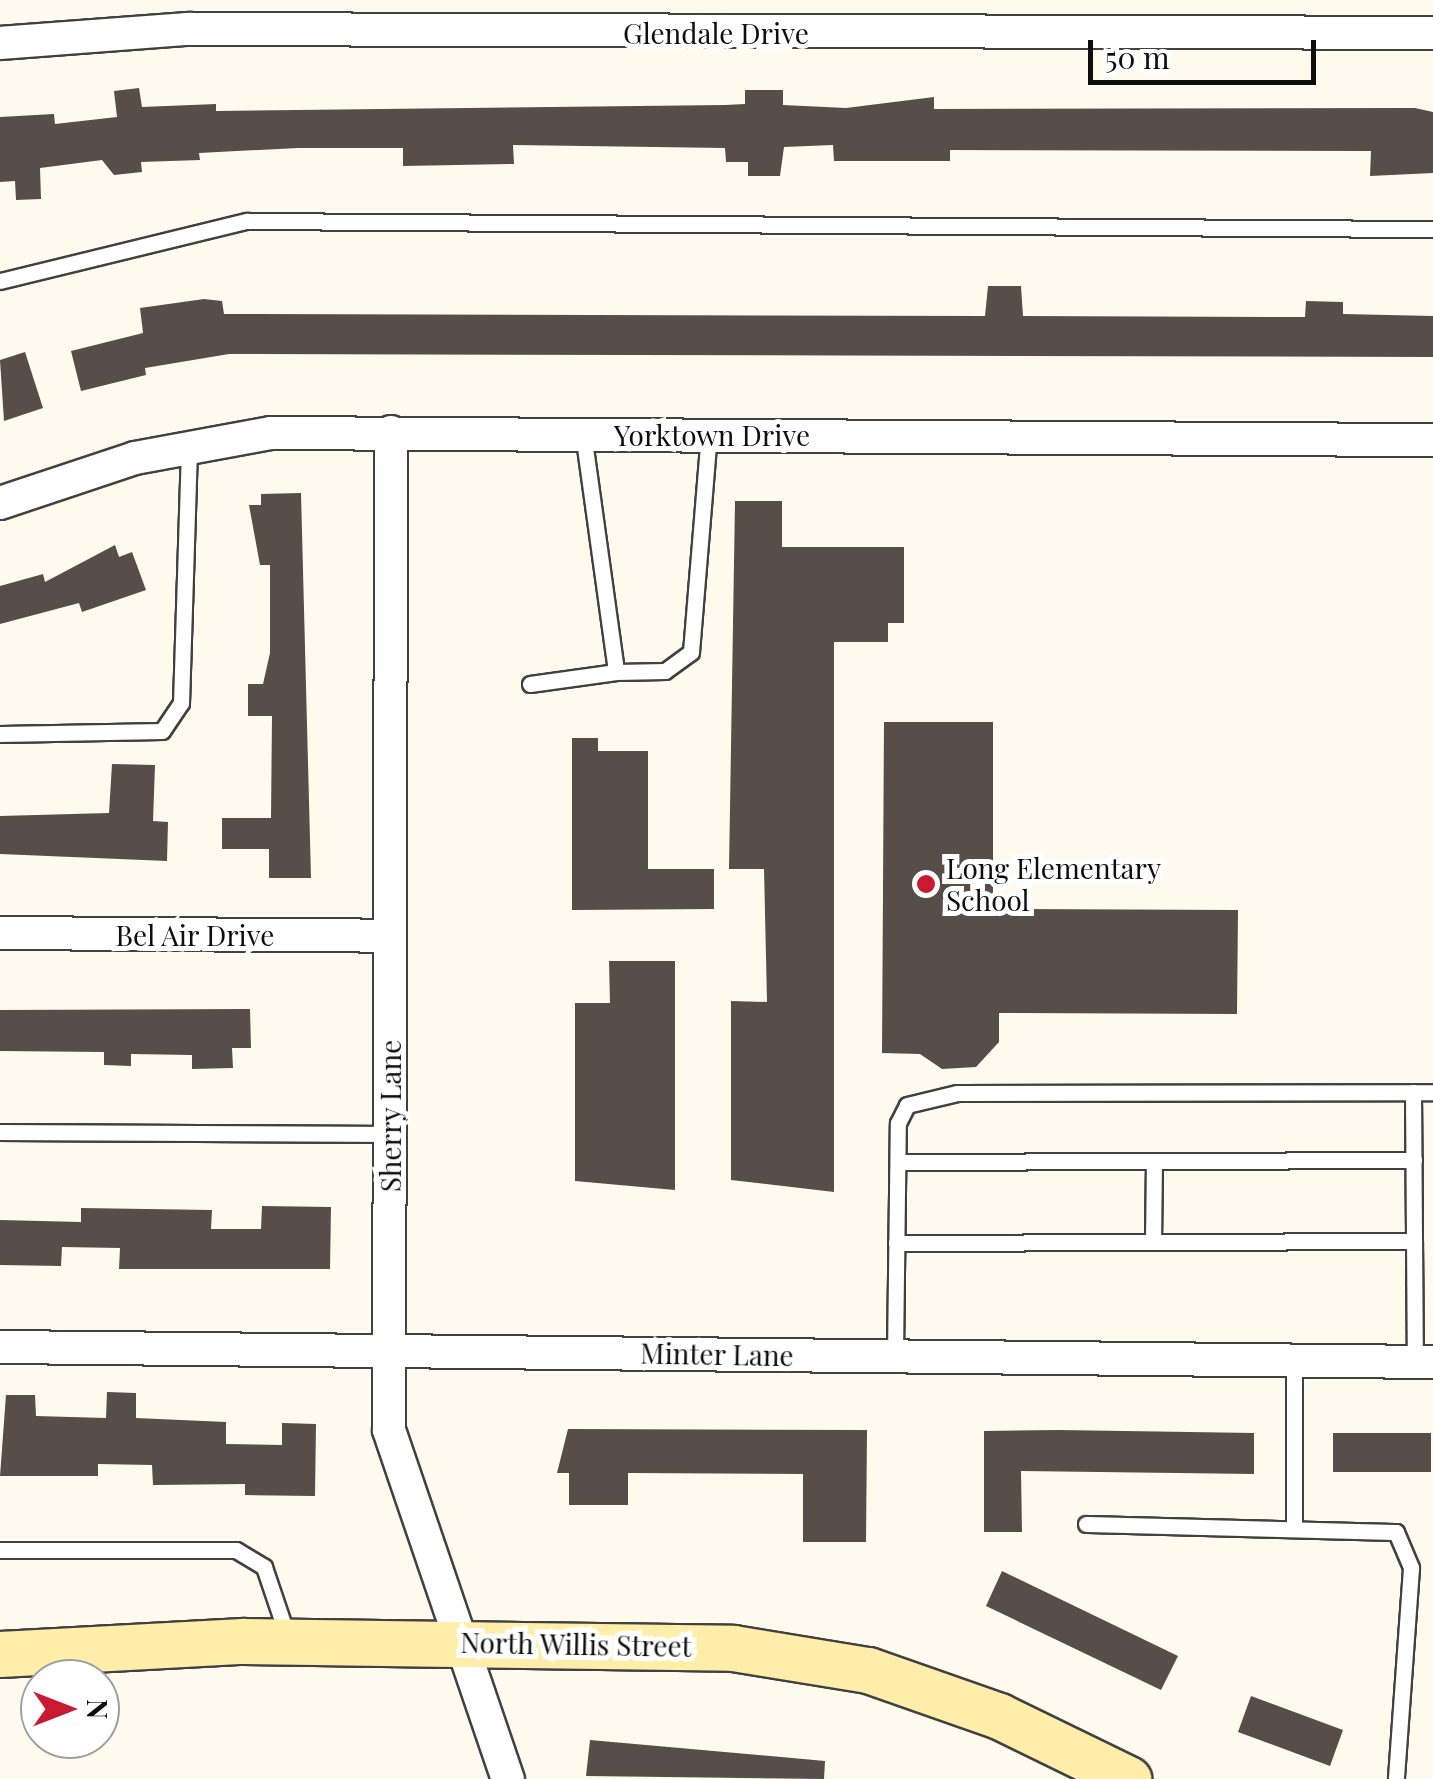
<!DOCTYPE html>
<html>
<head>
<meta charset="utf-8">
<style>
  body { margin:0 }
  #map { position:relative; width:1433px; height:1779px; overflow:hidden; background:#fffaee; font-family:"Playfair Display",serif }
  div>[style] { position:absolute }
  .building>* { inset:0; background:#574d49 }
  .roads { filter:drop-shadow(2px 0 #414141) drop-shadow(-2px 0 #414141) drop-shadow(0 2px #414141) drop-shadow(0 -2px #414141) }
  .lane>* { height:15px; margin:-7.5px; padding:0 7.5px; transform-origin:7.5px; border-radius:7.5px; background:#fff }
  .street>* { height:32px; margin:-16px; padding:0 16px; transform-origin:16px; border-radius:16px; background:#fff }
  .secondary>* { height:45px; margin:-22.5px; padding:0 22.5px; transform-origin:22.5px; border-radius:22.5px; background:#ffeea9 }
  .dots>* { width:28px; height:28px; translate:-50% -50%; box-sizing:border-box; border:5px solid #fff; border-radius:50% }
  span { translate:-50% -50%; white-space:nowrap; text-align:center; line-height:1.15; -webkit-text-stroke:10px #fff; paint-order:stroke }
  .street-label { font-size:28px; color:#0e0e0e }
  .poi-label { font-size:28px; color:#0e0e0e }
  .left { translate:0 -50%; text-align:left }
  .north { position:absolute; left:20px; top:1659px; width:100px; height:100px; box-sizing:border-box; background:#fff; border:2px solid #9f9f9f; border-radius:50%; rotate:90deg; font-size:28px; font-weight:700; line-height:40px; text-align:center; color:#0e0e0e }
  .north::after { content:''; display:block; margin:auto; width:35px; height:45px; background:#c81b32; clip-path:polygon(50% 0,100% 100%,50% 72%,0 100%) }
  .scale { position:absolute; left:1088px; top:40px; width:228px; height:45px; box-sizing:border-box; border:5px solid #0e0e0e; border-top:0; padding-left:12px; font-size:30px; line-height:35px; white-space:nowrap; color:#0e0e0e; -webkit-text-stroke:8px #fff; paint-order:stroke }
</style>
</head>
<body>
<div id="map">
  <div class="building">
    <div style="clip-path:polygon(139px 88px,142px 107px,216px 104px,216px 111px,725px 105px,745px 104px,745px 90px,783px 90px,783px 105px,846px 108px,934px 97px,934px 109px,1415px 108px,1433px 112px,1433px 173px,1370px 176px,1371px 151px,950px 150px,950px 161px,834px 161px,833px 145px,784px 147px,780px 176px,748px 176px,748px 162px,726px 162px,725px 148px,513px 145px,514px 164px,403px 166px,403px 148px,298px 148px,199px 153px,200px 160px,141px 162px,142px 172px,114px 175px,102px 160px,40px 168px,41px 199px,16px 200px,15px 181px,0 182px,0 117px,54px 114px,55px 124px,117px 117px,114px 91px)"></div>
    <div style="clip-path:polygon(988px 286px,1021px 286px,1023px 316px,1305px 317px,1306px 301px,1343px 302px,1343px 314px,1433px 316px,1433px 357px,229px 354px,145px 368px,146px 375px,81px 391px,71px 351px,143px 333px,140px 308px,204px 299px,222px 301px,224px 314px,985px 316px)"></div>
    <div style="clip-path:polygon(25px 352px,43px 408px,4px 421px,0 360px)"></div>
    <div style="clip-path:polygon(301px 493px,311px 878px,269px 878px,269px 849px,222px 849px,222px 818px,271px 818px,272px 716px,248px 716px,248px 684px,263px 684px,270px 653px,270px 565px,260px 565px,249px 505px,261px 505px,261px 494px)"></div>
    <div style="clip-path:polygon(735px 501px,782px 501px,782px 547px,904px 547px,904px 623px,888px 623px,888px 642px,834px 642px,834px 1192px,731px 1180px,731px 1001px,767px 1002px,764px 869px,729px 869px)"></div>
    <div style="clip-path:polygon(115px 545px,119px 557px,132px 552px,146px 590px,82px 612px,79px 603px,0 624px,0 586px,43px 574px,45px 582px)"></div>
    <div style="clip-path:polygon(884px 722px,993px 722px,993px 909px,1238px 910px,1237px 1014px,999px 1013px,999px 1042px,976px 1067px,942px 1069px,920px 1054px,882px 1053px)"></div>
    <div style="clip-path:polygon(572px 738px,598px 738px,598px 751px,648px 751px,648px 869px,714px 869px,714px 909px,572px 910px)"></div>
    <div style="clip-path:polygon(112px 764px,155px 765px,153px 821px,168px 822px,167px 861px,0 854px,0 816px,109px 813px)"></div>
    <div style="clip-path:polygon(609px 961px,675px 961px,675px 1190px,575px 1181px,575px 1003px,610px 1003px)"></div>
    <div style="clip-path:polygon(250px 1009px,251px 1048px,232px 1048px,233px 1068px,192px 1069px,192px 1055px,131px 1054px,131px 1066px,104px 1065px,104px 1052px,0 1051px,0 1010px)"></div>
    <div style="clip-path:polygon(262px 1206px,331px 1207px,330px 1269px,119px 1269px,120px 1248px,62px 1247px,61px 1266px,0 1265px,0 1220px,81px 1222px,81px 1208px,212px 1210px,211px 1229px,261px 1229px)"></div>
    <div style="clip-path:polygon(107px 1392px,136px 1393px,136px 1418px,226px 1422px,226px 1444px,282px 1445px,282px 1423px,316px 1424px,315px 1496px,245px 1495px,245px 1484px,153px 1485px,152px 1465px,98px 1464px,98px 1476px,0 1476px,6px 1395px,35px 1395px,36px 1416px,106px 1418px)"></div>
    <div style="clip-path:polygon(568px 1429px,867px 1430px,866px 1542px,803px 1542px,803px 1474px,628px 1473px,628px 1505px,569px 1505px,569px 1473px,557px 1473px)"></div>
    <div style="clip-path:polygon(1059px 1430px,1254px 1433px,1254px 1474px,1021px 1471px,1022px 1532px,984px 1532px,984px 1431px)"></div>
    <div style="clip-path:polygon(1333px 1433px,1431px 1433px,1431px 1472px,1333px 1472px)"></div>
    <div style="clip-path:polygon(1002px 1571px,1178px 1656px,1161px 1690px,986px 1606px)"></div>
    <div style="clip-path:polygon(1251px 1696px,1343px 1730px,1330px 1766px,1238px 1732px)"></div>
    <div style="clip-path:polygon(590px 1740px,825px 1761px,824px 1779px,586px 1776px)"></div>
  </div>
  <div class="roads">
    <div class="lane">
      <div style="left:0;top:281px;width:254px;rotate:-13.7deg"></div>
      <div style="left:247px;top:221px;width:1186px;rotate:0.39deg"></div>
      <div style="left:583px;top:433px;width:241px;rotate:82.1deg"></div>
      <div style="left:616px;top:672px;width:49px;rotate:-1.2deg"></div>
      <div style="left:665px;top:671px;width:32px;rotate:-36deg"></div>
      <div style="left:691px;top:652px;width:218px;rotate:-85.3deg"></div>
      <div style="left:530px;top:684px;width:87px;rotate:-7.9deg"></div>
      <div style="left:0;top:734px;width:162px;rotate:-1.1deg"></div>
      <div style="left:162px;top:731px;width:34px;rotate:-56deg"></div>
      <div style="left:181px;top:703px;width:255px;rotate:-88.2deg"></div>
      <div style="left:1413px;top:1092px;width:270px;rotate:89.6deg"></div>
      <div style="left:0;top:1132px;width:390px;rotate:0.3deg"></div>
      <div style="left:898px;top:1162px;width:516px;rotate:-0.22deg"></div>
      <div style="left:1153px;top:1242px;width:81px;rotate:-89.3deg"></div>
      <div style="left:896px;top:1243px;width:518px;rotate:-0.22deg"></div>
      <div style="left:895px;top:1356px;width:233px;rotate:-89.3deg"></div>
      <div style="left:898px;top:1123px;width:20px;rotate:-63deg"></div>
      <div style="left:907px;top:1105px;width:51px;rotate:-13.5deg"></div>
      <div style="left:957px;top:1093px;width:476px;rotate:-0.1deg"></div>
      <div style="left:1294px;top:1361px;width:164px;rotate:90deg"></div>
      <div style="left:1086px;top:1524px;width:310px;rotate:1.5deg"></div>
      <div style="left:1396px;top:1532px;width:39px;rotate:67deg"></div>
      <div style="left:1411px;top:1568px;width:212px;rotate:94.1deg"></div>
      <div style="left:0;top:1550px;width:236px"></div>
      <div style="left:236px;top:1550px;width:33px;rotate:31deg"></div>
      <div style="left:264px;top:1567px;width:72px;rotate:71.3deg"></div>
    </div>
    <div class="street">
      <div style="left:0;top:43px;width:189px;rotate:-4.3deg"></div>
      <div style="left:188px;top:29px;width:1245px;rotate:0.18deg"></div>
      <div style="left:391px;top:432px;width:998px;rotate:90.11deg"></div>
      <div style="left:389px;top:1430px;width:369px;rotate:71.2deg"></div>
      <div style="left:0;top:503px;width:142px;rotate:-18.4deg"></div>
      <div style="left:135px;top:458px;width:138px;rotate:-10.4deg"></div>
      <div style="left:271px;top:433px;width:1162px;rotate:0.35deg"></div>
      <div style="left:0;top:933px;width:389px;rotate:0.4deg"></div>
      <div style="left:0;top:1347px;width:1433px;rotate:0.6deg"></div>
    </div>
    <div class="secondary">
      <div style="left:0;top:1654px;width:243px;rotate:-3.1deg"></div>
      <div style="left:243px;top:1641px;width:490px;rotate:0.8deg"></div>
      <div style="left:733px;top:1648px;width:137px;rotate:9.3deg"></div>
      <div style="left:868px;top:1670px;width:139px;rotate:19.3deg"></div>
      <div style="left:999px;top:1716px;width:144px;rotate:26deg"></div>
    </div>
  </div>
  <div class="dots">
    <div style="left:926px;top:884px;background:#c81b32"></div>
  </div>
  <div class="street-label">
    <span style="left:716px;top:33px">Glendale Drive</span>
    <span style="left:712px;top:435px">Yorktown Drive</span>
    <span style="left:195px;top:935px">Bel Air Drive</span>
    <span style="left:390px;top:1116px;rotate:-90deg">Sherry Lane</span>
    <span style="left:717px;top:1354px;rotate:1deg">Minter Lane</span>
    <span style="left:576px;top:1644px;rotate:1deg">North Willis Street</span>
  </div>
  <div class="poi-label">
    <span class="left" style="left:946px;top:884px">Long Elementary<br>School</span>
  </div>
  <div class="north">N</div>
  <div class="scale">50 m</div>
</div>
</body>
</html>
